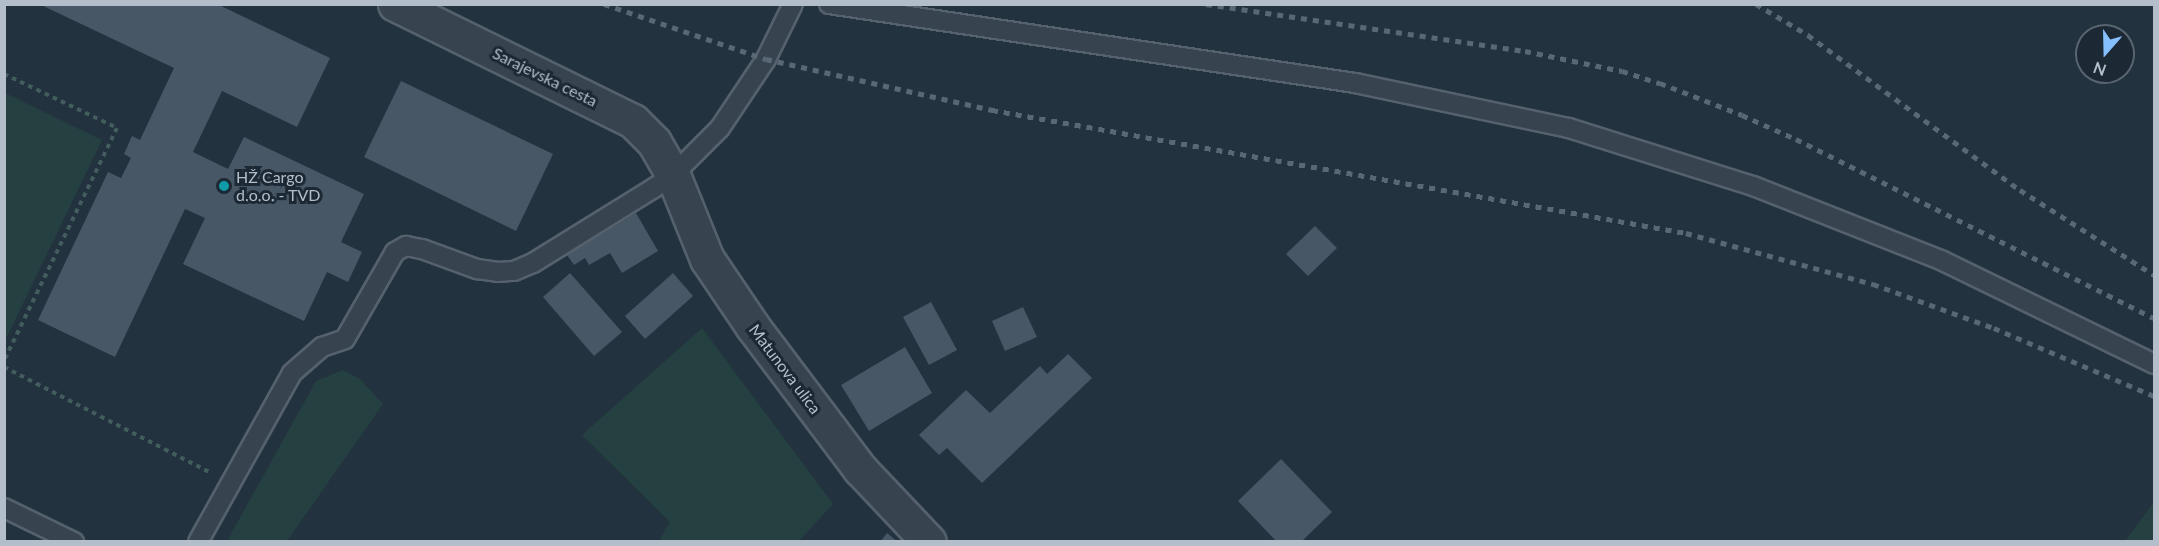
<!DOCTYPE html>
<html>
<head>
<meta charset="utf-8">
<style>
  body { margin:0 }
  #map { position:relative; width:2159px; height:546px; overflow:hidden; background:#23323f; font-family:Lato,sans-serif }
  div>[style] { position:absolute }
  .green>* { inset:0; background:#254040 }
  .building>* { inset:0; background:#475766 }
  .path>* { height:4px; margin-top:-2px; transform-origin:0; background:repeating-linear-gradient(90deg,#435c5d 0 4.5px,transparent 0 9px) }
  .roads { filter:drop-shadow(2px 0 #55616d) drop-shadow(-2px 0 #55616d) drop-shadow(0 2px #55616d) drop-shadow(0 -2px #55616d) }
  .lane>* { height:18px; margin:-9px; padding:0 9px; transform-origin:9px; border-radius:9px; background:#37434f }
  .street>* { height:33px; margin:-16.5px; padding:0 16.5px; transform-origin:16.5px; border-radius:16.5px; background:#37434f }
  .rail>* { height:4.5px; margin-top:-2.25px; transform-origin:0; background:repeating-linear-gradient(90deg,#596876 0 6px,transparent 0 12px) }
  .dots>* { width:16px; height:16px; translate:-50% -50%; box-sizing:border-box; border:3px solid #1c2834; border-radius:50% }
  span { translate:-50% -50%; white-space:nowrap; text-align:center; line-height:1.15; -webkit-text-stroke:6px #1c2834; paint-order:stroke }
  .street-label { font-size:16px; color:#b3beca }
  .poi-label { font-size:16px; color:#b3beca }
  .left { translate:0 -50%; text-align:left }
  .frame { position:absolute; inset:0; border:6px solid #b3beca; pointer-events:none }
  .north { position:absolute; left:2075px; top:24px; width:60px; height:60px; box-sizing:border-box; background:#1c2834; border:2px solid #586470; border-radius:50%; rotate:200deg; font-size:16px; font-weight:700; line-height:24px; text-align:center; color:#b3beca }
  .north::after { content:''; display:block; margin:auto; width:21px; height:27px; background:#85bffd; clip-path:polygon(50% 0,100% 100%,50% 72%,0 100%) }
</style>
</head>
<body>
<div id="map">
  <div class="green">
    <div style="clip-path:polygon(5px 93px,102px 140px,5px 341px)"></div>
    <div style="clip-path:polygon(702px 328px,833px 504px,799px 541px,662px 541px,660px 539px,670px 522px,582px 435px)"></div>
    <div style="clip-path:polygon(343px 370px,360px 379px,383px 404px,287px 541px,227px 541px,316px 381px)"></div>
    <div style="clip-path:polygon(2154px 502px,2154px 541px,2125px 541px)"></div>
  </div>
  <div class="building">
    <div style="clip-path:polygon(39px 4px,217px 4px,330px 58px,297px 127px,222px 91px,193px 152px,228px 169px,244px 137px,364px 194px,341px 242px,362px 252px,348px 282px,327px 272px,304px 321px,183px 264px,205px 218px,185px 209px,115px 357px,38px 320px,108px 172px,121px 178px,131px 158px,124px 154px,132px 136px,140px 140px,174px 68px)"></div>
    <div style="clip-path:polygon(401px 81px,553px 154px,516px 231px,364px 157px)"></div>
    <div style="clip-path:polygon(636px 213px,658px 251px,622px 273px,610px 253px,589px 265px,585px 258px,574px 265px,567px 255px)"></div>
    <div style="clip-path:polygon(1315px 226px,1337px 248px,1308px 276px,1286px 254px)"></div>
    <div style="clip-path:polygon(570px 273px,622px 332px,594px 356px,543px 297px)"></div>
    <div style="clip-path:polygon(673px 273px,693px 296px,645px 339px,625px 316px)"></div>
    <div style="clip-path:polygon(931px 302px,957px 350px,929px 365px,903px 317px)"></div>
    <div style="clip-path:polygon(1023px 307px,1037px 337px,1005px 351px,992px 321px)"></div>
    <div style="clip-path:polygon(905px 347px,932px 393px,869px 431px,841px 385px)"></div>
    <div style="clip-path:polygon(1068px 354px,1092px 378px,982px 483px,947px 448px,939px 455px,919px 435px,966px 390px,990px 413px,1040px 366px,1047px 374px)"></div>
    <div style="clip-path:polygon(1281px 459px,1332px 512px,1301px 542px,1277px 542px,1238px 501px)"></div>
    <div style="clip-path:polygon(887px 533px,898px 542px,880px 542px)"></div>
  </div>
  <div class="path">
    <div style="left:4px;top:74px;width:125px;rotate:25.5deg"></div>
    <div style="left:117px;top:128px;width:259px;rotate:115.9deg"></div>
    <div style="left:4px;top:367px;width:230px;rotate:27.1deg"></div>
  </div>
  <div class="roads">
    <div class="lane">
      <div style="left:829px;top:4px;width:532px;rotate:8.54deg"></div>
      <div style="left:1355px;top:83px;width:219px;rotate:11.9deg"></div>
      <div style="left:1569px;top:128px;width:193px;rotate:17.5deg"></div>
      <div style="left:1753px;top:186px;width:204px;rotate:21.5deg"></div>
      <div style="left:1943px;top:261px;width:235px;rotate:26deg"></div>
      <div style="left:4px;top:508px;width:78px;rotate:25.9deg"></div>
      <div style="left:198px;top:542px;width:193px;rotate:-60.9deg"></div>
      <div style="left:292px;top:373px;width:40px;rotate:-41deg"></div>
      <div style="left:322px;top:347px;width:24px;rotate:-19deg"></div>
      <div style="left:345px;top:339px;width:100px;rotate:-60.1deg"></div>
      <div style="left:395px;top:252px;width:13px;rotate:-29deg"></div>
      <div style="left:406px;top:246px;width:16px;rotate:11deg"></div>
      <div style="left:422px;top:249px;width:59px;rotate:20deg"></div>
      <div style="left:477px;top:269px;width:21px;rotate:8deg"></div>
      <div style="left:498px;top:272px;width:16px;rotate:-4deg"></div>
      <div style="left:514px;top:271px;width:21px;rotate:-23deg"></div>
      <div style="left:533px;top:263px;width:142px;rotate:-31.8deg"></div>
      <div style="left:654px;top:188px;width:23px;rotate:-34deg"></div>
      <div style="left:673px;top:175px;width:66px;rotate:-45deg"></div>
      <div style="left:720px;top:128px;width:83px;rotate:-56.3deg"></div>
      <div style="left:766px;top:59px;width:61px;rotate:-63.9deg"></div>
    </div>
    <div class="street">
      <div style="left:395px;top:4px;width:265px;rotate:26.2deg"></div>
      <div style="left:633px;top:121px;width:30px;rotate:45deg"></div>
      <div style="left:654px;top:142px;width:38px;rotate:60deg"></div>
      <div style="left:673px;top:175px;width:91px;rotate:68deg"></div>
      <div style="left:707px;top:259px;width:82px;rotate:55.9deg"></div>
      <div style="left:753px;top:327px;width:178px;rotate:53deg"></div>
      <div style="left:860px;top:469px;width:100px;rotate:46.6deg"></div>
    </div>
  </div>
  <div class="rail">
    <div style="left:604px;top:4px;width:171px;rotate:18.8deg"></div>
    <div style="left:766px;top:59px;width:232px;rotate:12.7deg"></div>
    <div style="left:992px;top:110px;width:705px;rotate:10.05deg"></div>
    <div style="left:1686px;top:233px;width:194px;rotate:15.3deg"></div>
    <div style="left:1873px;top:284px;width:129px;rotate:20deg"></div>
    <div style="left:1994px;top:328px;width:174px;rotate:23deg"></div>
    <div style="left:1206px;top:4px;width:322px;rotate:8.4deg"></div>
    <div style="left:1525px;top:51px;width:99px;rotate:11.7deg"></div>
    <div style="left:1622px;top:71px;width:40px;rotate:18deg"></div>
    <div style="left:1660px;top:83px;width:88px;rotate:21.3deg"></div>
    <div style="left:1742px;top:115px;width:59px;rotate:24deg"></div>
    <div style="left:1796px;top:139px;width:400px;rotate:26.6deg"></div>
    <div style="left:1756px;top:4px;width:61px;rotate:30.8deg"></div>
    <div style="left:1808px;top:35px;width:263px;rotate:36.2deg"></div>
    <div style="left:2020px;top:190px;width:159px;rotate:32.4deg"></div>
  </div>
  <div class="dots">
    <div style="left:224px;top:186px;background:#0f9aa8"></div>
  </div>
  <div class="street-label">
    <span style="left:545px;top:77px;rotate:26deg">Sarajevska cesta</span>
    <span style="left:785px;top:369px;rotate:53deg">Matunova ulica</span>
  </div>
  <div class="poi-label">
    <span class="left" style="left:236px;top:186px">HŽ Cargo<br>d.o.o. - TVD</span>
  </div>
  <div class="frame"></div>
  <div class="north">N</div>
</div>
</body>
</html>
